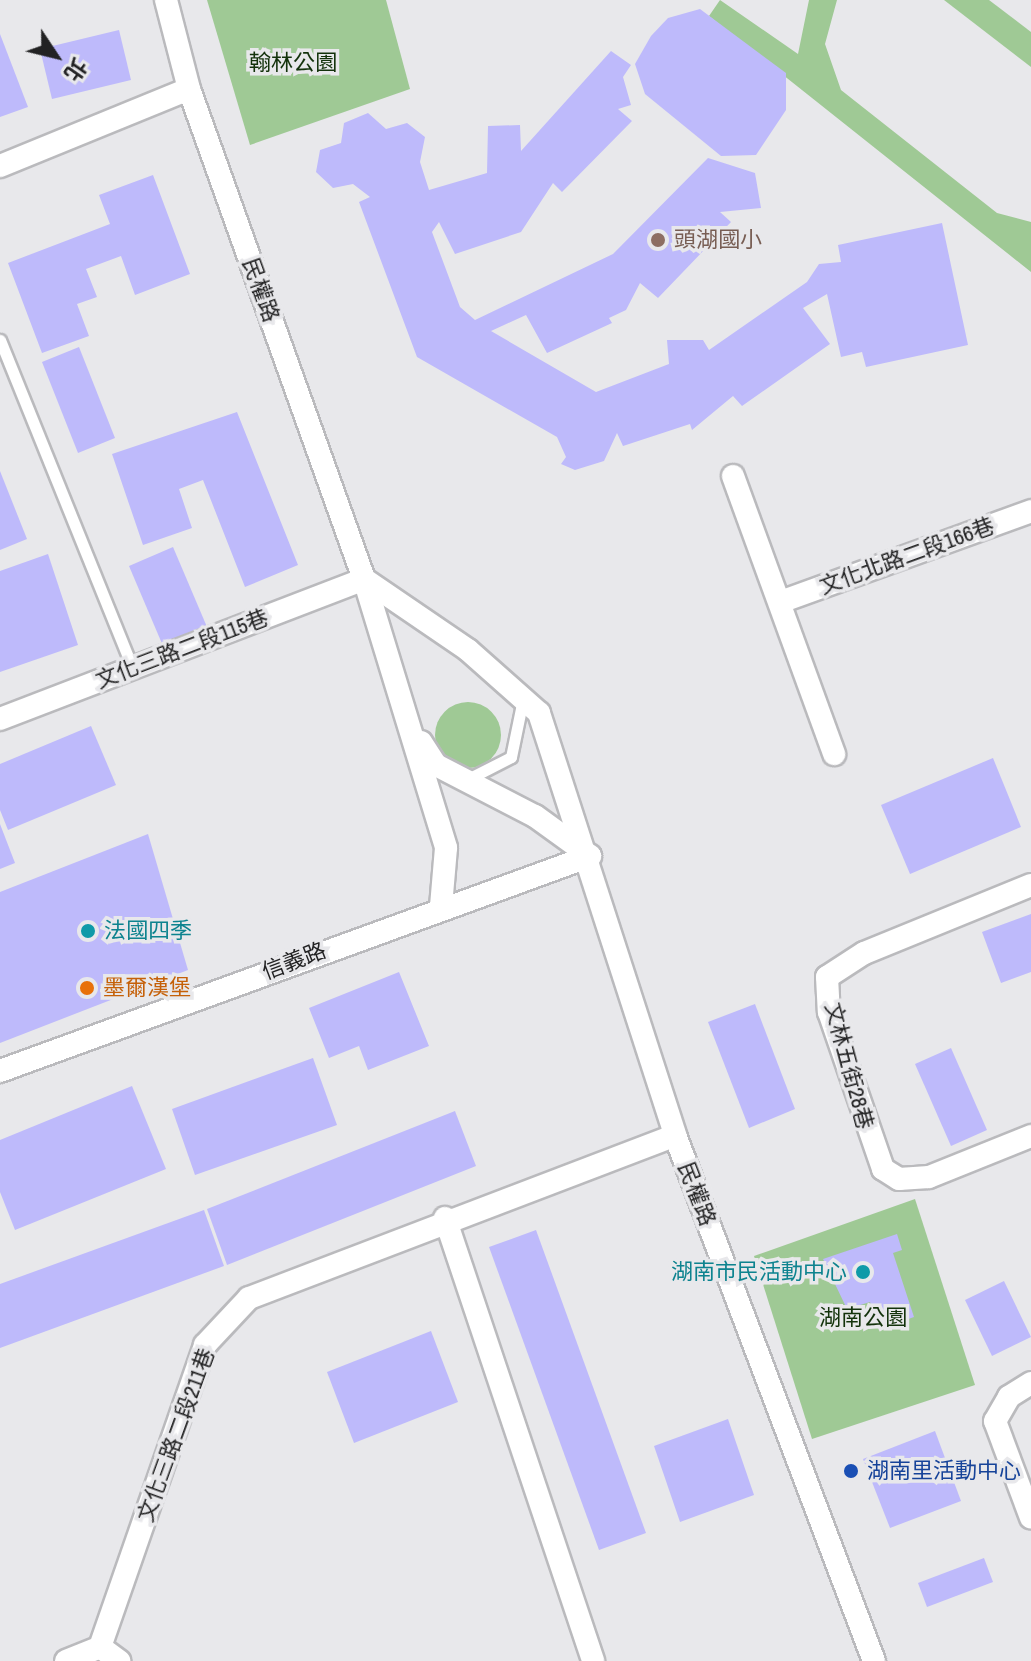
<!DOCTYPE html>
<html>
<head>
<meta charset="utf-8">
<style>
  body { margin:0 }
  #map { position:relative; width:1031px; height:1661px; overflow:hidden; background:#e8e8eb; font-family:"Archivo Narrow","Noto Sans TC",sans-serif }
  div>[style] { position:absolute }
  .green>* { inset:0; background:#9fc995 }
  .round { border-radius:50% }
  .building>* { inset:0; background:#bebafb }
  .roads { filter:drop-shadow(2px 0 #bababd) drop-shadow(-2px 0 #bababd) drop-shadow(0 2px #bababd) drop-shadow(0 -2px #bababd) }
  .service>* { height:11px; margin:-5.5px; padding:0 5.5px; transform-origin:5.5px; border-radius:5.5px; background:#fff }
  .minor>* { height:22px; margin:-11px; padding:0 11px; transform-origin:11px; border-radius:11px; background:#fff }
  .dots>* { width:22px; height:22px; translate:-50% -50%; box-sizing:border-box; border:4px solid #e8e8eb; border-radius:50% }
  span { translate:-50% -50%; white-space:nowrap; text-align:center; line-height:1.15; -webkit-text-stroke:7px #e8e8eb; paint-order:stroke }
  .park-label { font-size:22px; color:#13320b }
  .education-label { font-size:22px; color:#785e54 }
  .left { translate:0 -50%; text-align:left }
  .street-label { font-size:22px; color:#222223 }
  .culture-label { font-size:22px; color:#0d838f }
  .right { translate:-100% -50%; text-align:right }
  .food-label { font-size:22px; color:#c56008 }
  .transit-label { font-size:22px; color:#164399 }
  .north { position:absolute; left:16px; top:16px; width:80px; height:80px; -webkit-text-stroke:6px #e8e8eb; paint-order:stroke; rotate:125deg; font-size:22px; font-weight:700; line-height:32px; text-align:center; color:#222223 }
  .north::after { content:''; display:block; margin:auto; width:28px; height:36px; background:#222223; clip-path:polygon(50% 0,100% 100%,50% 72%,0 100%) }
</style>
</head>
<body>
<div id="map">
  <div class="green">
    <div style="clip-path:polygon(207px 0,386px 0,410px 89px,250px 145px)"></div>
    <div style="clip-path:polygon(720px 0,798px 54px,809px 0,837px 0,825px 44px,841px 90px,997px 213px,1031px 222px,1031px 272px,709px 16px)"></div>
    <div style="clip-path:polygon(944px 0,989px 0,1031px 32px,1031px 67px)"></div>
    <div class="round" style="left:435px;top:702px;width:66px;height:66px"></div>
    <div style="clip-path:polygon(915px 1199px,975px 1385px,812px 1439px,754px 1256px)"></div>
  </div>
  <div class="building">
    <div style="clip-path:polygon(700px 9px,786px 73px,786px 110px,756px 155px,721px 156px,645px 94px,635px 64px,651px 36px,668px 18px)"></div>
    <div style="clip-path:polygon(119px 30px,131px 80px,52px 99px,40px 49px)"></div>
    <div style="clip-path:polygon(0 34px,28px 107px,0 117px)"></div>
    <div style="clip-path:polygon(611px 51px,631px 65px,623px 77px,631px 105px,618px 109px,632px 121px,562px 192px,553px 183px,521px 232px,455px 254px,439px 222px,432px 232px,460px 307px,475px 320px,613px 254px,708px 158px,755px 173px,761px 208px,720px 212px,731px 222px,658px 298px,640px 283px,626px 310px,609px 318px,612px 323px,547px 353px,526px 315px,491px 331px,596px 392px,669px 364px,667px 340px,703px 340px,709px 350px,807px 282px,819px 264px,841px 262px,838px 245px,942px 223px,968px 345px,866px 367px,862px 352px,841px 357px,827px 294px,803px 308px,830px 344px,742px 406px,733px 396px,692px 430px,690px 424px,623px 446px,617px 433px,604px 461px,575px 470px,561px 464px,566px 457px,557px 437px,417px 357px,359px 202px,370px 197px,353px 184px,333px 188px,316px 172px,320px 150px,341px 143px,344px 123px,368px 113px,386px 129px,407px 123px,425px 137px,420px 162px,429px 190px,487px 173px,488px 126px,520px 125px,521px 151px)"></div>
    <div style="clip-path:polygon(153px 175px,190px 274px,135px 295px,121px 256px,86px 269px,97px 297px,77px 304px,89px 336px,42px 353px,8px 263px,110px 224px,99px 195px)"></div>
    <div style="clip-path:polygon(79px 347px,115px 438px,78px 453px,42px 362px)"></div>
    <div style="clip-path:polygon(237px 412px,298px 565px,245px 587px,203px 480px,179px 489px,192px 528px,143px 545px,112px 454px)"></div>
    <div style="clip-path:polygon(0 471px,27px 539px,0 550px)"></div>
    <div style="clip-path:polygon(173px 547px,207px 627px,163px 646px,129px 566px)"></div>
    <div style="clip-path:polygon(48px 554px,78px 645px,0 672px,0 571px)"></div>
    <div style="clip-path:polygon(91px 726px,116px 785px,8px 830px,0 810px,0 764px)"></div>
    <div style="clip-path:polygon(993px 758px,1021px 827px,910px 874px,881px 805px)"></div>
    <div style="clip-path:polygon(0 824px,15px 863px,0 869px)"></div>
    <div style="clip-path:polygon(148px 834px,188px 970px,0 1043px,0 892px)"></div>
    <div style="clip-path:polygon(1031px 914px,1031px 972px,1001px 983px,982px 932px)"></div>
    <div style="clip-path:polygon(399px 972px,429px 1046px,368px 1070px,359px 1046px,329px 1058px,309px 1008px)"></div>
    <div style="clip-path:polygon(755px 1004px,795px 1109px,749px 1128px,708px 1022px)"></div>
    <div style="clip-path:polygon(951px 1048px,987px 1130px,951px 1146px,915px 1064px)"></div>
    <div style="clip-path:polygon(313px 1058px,337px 1125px,195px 1175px,172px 1109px)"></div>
    <div style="clip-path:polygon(132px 1086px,166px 1169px,15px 1230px,0 1192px,0 1140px)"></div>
    <div style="clip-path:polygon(455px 1111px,476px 1166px,227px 1265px,207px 1209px)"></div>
    <div style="clip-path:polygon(204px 1210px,224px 1266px,0 1348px,0 1284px)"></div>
    <div style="clip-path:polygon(536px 1230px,646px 1533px,599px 1550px,489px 1247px)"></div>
    <div style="clip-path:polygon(897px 1234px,902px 1250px,893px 1253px,914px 1317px,880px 1329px,870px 1302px,847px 1309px,823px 1259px)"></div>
    <div style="clip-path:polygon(1004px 1281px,1031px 1337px,992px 1356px,965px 1300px)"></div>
    <div style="clip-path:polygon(431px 1331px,458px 1402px,354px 1443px,327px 1372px)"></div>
    <div style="clip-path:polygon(728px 1419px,754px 1495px,680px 1522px,654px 1446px)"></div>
    <div style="clip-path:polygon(935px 1431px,961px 1501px,890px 1528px,863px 1459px)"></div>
    <div style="clip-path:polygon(984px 1558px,993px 1582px,927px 1607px,918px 1583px)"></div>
  </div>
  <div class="roads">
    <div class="service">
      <div style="left:0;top:340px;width:355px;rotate:68deg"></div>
      <div style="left:470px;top:778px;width:46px;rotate:-27.1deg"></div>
      <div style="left:511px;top:757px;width:59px;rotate:-78.3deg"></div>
    </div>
    <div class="minor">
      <div style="left:166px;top:0;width:92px;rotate:75.5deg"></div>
      <div style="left:189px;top:89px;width:520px;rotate:70.35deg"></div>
      <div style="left:364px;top:579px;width:281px;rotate:73deg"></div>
      <div style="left:446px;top:848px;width:58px;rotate:94.9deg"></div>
      <div style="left:0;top:166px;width:204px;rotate:-22.2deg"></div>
      <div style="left:733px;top:476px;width:296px;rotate:70deg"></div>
      <div style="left:364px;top:579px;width:126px;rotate:34.3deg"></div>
      <div style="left:468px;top:650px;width:95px;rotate:41.6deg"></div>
      <div style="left:539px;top:713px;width:443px;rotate:72.1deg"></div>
      <div style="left:675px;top:1135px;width:562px;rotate:69.28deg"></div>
      <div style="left:783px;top:601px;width:264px;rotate:-19.9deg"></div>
      <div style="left:0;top:719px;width:390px;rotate:-21deg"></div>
      <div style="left:421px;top:742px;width:27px;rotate:57deg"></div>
      <div style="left:436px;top:765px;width:111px;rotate:27.3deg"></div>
      <div style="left:535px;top:816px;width:68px;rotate:36deg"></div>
      <div style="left:1031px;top:885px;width:180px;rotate:157.8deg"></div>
      <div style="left:864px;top:953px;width:44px;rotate:147deg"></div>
      <div style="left:827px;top:977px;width:35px;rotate:87deg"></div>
      <div style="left:829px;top:1012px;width:166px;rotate:71deg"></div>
      <div style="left:883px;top:1169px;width:19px;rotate:32deg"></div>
      <div style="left:899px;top:1179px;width:30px;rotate:-4deg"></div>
      <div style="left:929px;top:1177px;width:110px;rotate:-21.9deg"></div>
      <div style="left:0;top:1071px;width:628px;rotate:-20.02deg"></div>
      <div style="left:445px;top:1218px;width:467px;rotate:71.5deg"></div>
      <div style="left:1031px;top:1383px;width:26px;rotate:148deg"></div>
      <div style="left:1009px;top:1397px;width:28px;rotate:120deg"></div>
      <div style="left:995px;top:1421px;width:103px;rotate:69.6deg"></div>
      <div style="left:100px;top:1647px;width:24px;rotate:36deg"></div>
      <div style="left:66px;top:1661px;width:37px;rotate:-22deg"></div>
      <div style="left:100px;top:1647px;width:320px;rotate:-70.8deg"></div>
      <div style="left:205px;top:1345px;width:64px;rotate:-46.9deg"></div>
      <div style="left:249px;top:1298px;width:456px;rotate:-20.9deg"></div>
    </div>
  </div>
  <div class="dots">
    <div style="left:658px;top:240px;background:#8d6e63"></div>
    <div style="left:88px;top:931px;background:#0f9aa8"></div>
    <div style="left:87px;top:988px;background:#e8710a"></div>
    <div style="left:863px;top:1272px;background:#0f9aa8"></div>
    <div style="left:851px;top:1471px;background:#1a4fb4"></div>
  </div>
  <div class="park-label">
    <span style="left:293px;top:63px">翰林公園</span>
    <span style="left:863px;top:1318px">湖南公園</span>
  </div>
  <div class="education-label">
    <span class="left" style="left:674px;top:240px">頭湖國小</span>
  </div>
  <div class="street-label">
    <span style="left:261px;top:290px;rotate:70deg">民權路</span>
    <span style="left:907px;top:556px;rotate:-20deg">文化北路二段166巷</span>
    <span style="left:182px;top:649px;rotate:-21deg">文化三路二段115巷</span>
    <span style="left:294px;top:961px;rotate:-21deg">信義路</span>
    <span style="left:849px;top:1066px;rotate:75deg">文林五街28巷</span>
    <span style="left:697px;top:1194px;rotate:69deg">民權路</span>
    <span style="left:176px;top:1435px;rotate:-70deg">文化三路二段211巷</span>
  </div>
  <div class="culture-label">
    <span class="left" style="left:104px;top:931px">法國四季</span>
    <span class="right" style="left:847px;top:1272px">湖南市民活動中心</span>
  </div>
  <div class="food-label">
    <span class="left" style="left:103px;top:988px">墨爾漢堡</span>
  </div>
  <div class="transit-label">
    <span class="left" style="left:867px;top:1471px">湖南里活動中心</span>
  </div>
  <div class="north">北</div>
</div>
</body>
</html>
